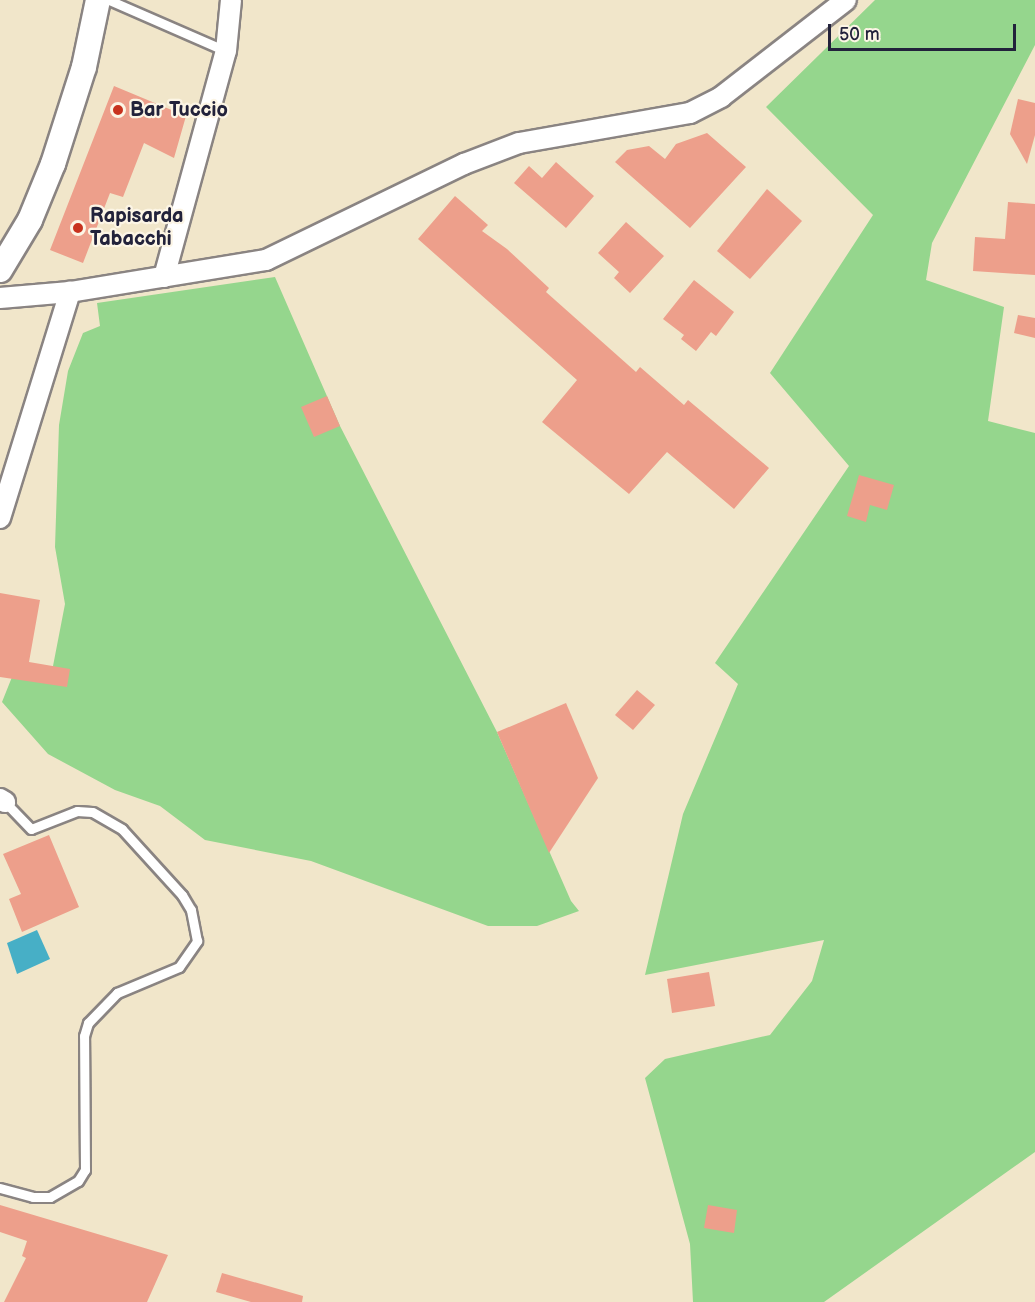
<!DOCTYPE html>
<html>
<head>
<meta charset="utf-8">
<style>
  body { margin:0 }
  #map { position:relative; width:1035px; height:1302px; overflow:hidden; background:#f1e6ca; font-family:"Balsamiq Sans",sans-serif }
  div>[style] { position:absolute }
  .green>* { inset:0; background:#95d68d }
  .water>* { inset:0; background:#47afc6 }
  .building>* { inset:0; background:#ed9f8b }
  .roads { filter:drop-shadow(2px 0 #8a8482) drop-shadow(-2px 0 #8a8482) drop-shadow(0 2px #8a8482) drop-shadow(0 -2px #8a8482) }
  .service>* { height:9px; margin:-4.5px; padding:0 4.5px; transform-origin:4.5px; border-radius:4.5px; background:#fff }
  .minor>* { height:20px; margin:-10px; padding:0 10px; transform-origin:10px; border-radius:10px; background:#fff }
  .tertiary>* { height:24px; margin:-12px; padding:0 12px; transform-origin:12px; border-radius:12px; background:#fff }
  .dots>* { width:16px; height:16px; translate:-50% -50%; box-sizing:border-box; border:3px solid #fcf5e5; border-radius:50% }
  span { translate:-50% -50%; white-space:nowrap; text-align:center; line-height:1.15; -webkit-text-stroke:4.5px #fcf5e5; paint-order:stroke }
  .poi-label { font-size:20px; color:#22223b; font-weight:700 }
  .left { translate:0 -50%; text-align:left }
  .scale { position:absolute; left:828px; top:24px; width:188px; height:27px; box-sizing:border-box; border:3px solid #22223b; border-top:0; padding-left:8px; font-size:18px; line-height:21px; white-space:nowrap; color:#22223b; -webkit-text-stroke:4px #fcf5e5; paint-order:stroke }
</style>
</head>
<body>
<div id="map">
  <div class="green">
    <div style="clip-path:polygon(875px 0,1035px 0,1035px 45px,932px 243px,926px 280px,1004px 307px,988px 421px,1035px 433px,1035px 1152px,824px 1302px,693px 1302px,690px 1244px,645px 1078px,665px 1059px,770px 1035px,812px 981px,824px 940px,645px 975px,683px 814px,738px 684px,715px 663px,849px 466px,770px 373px,873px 215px,766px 107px)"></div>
    <div style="clip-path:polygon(275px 277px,340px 426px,497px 732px,571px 901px,579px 911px,537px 926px,488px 926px,311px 861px,205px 840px,160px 806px,115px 790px,48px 754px,2px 702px,12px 677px,53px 666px,65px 604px,55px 547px,59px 425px,68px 371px,83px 333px,100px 326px,97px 303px)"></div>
  </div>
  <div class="water">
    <div style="clip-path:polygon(37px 930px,50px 959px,17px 974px,7px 943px)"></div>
  </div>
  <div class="building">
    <div style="clip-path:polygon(114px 86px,186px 116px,174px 158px,144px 143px,123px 197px,110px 193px,83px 263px,50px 250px)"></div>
    <div style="clip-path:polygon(1018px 99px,1035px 103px,1035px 135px,1027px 164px,1010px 134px)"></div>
    <div style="clip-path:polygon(707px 133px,746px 167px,690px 228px,615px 162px,627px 150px,649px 146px,665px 159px,676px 144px)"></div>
    <div style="clip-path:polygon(556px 162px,594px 196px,566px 228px,514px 183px,529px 166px,542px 178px)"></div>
    <div style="clip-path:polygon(767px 189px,802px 221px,750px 279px,717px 251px)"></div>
    <div style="clip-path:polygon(455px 196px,488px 225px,482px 231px,507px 249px,549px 288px,546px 292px,636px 372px,640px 367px,684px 405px,688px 400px,769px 468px,734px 509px,667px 452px,629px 494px,542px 422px,577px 380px,418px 239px)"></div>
    <div style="clip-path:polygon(1008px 202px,1035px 204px,1035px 275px,973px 271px,975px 237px,1005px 239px)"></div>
    <div style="clip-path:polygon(626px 222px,664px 256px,630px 293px,614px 278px,619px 272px,598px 253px)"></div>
    <div style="clip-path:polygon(694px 280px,734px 312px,716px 336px,711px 332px,696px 351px,681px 339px,684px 335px,663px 319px)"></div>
    <div style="clip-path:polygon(1018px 315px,1035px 318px,1035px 338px,1014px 333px)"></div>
    <div style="clip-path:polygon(327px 396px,340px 426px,314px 437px,301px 407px)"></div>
    <div style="clip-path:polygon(859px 475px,894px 485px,887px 510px,870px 505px,866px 522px,847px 516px)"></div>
    <div style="clip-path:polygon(0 593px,40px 600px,29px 662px,70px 669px,67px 687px,0 677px)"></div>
    <div style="clip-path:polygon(637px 690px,655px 705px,633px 730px,615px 715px)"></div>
    <div style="clip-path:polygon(566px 703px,598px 778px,549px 853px,497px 732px)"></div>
    <div style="clip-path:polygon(49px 835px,79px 907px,22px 932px,9px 899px,21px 894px,3px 854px)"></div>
    <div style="clip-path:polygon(709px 972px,715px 1006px,672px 1013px,667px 979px)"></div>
    <div style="clip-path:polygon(0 1205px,168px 1255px,147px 1302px,4px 1302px,26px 1258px,22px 1256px,27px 1241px,0 1232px)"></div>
    <div style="clip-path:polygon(708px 1205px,737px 1210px,734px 1233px,704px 1228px)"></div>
    <div style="clip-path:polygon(222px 1273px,303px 1296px,302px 1302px,251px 1302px,216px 1292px)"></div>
  </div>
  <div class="roads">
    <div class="service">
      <div style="left:109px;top:0;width:128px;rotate:23.6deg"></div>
      <div style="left:0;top:1188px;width:34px;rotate:15deg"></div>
      <div style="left:33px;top:1197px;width:17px"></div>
      <div style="left:50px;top:1197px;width:32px;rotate:-30deg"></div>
      <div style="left:78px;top:1181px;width:13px;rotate:-58deg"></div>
      <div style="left:85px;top:1170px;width:134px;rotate:-90.4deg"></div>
      <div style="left:84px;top:1036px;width:14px;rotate:-73deg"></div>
      <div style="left:88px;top:1023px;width:42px;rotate:-46deg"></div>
      <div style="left:117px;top:993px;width:67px;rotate:-22.8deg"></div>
      <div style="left:179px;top:967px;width:32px;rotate:-55deg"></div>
      <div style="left:197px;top:941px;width:32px;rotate:-101deg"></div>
      <div style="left:191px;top:910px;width:17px;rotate:-121deg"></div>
      <div style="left:182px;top:895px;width:89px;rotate:-132.3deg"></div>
      <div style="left:122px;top:829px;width:34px;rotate:-150deg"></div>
      <div style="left:92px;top:812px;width:15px;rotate:-176deg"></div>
      <div style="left:77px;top:811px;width:49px;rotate:158.6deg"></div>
      <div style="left:31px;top:829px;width:37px;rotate:-134deg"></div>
    </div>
    <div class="minor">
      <div style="left:164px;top:277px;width:234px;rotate:-74.7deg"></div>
      <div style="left:226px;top:51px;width:51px;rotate:-84.4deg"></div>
      <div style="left:0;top:298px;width:70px;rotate:-4.9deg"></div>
      <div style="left:70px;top:292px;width:199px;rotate:-9.3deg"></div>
      <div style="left:266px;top:260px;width:220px;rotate:-25.9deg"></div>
      <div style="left:464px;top:164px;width:59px;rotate:-20.9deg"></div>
      <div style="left:519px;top:143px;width:174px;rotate:-10deg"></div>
      <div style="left:690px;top:113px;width:35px;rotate:-27deg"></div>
      <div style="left:721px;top:97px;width:158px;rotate:-37.8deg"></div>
      <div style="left:0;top:518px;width:237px;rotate:-72.8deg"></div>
      <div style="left:0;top:799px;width:6px;rotate:31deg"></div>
    </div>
    <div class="tertiary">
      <div style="left:0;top:270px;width:58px;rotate:-59deg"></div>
      <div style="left:30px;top:220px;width:61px;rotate:-67.7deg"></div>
      <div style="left:53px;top:164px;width:102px;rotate:-72.3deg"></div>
      <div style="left:84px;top:67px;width:68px;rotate:-78.2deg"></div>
    </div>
  </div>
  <div class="dots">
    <div style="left:118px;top:110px;background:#c8321e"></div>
    <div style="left:78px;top:228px;background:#c8321e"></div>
  </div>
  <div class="poi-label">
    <span class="left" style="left:130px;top:110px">Bar Tuccio</span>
    <span class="left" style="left:90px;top:228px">Rapisarda<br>Tabacchi</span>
  </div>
  <div class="scale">50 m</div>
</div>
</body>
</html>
